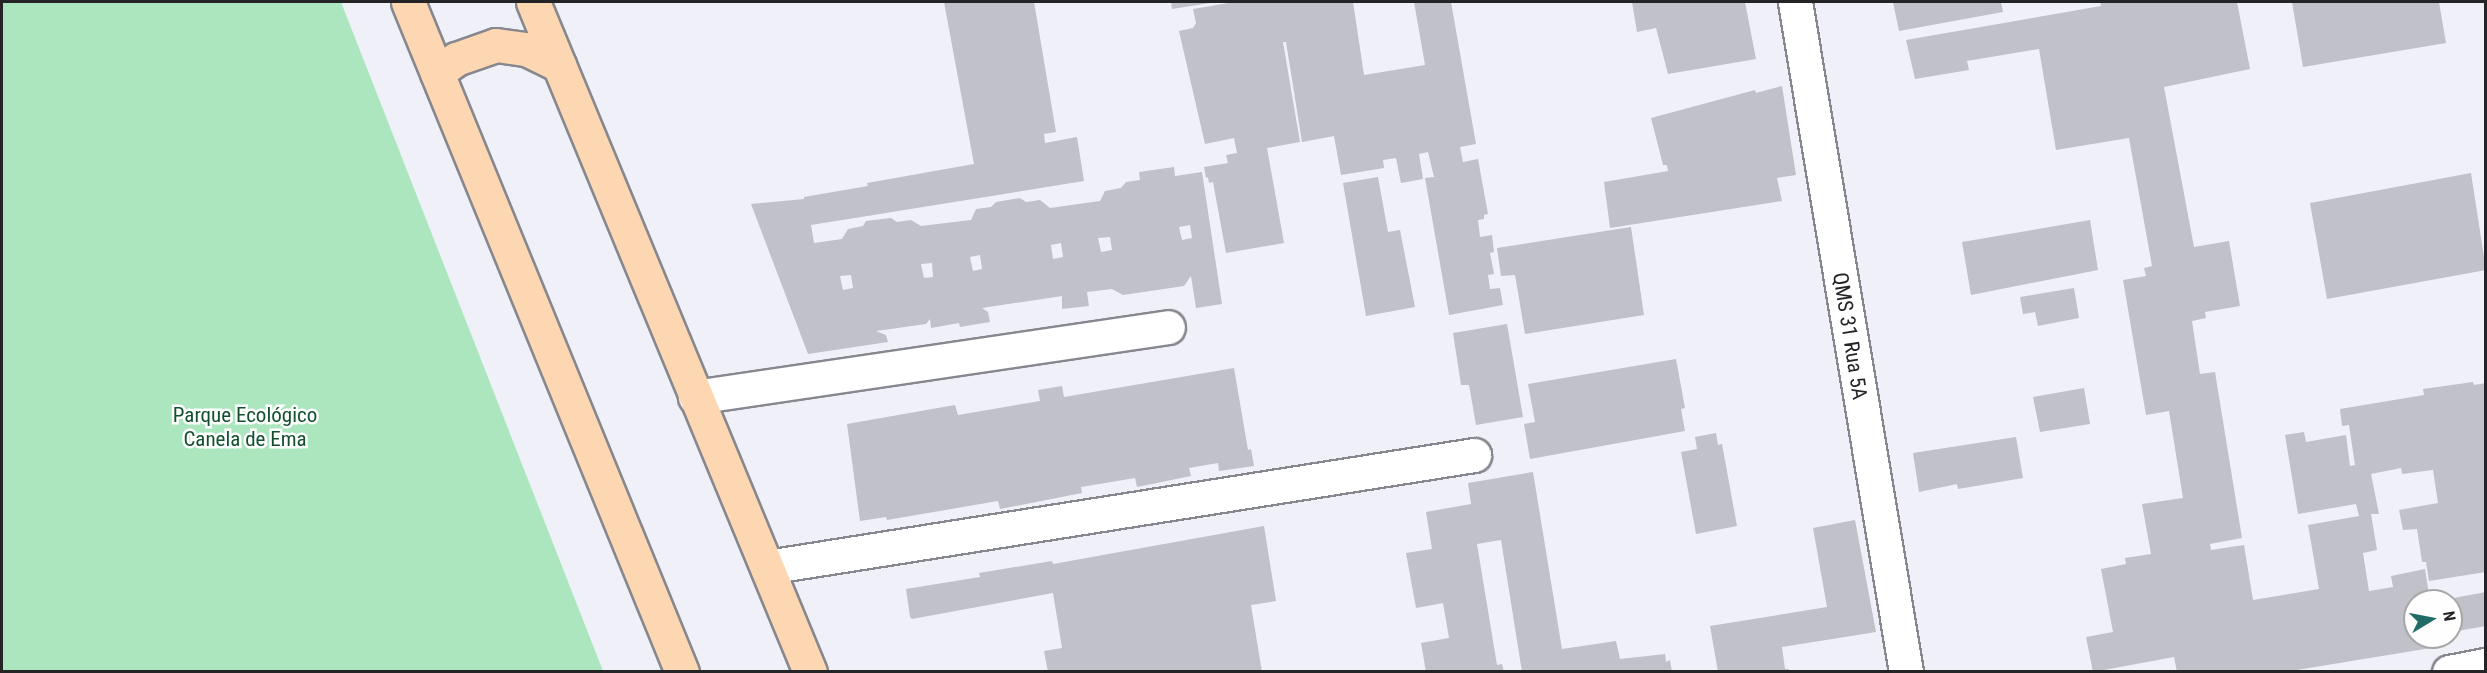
<!DOCTYPE html>
<html>
<head>
<meta charset="utf-8">
<style>
  body { margin:0 }
  #map { position:relative; width:2487px; height:673px; overflow:hidden; background:#eff0f8; font-family:"Roboto Condensed",sans-serif }
  div>[style] { position:absolute }
  .green>* { inset:0; background:#ace6bf }
  .building>* { inset:0; background:#c0c1c9 }
  .roads { filter:drop-shadow(2px 0 #87878f) drop-shadow(-2px 0 #87878f) drop-shadow(0 2px #87878f) drop-shadow(0 -2px #87878f) }
  .minor>* { height:33px; margin:-16.5px; padding:0 16.5px; transform-origin:16.5px; border-radius:16.5px; background:#fff }
  .major>* { height:33px; margin:-16.5px; padding:0 16.5px; transform-origin:16.5px; border-radius:16.5px; background:#fdd7b1 }
  span { translate:-50% -50%; white-space:nowrap; text-align:center; line-height:1.15; -webkit-text-stroke:5px #fefefe; paint-order:stroke }
  .street-label { font-size:21px; color:#242427 }
  .park-label { font-size:21px; color:#12502f }
  .frame { position:absolute; inset:0; border:3px solid #242427; pointer-events:none }
  .north { position:absolute; left:2403px; top:589px; width:60px; height:60px; box-sizing:border-box; background:#fefefe; border:2px solid #a7a7a8; border-radius:50%; rotate:80deg; font-size:16px; font-weight:700; line-height:24px; text-align:center; color:#242427 }
  .north::after { content:''; display:block; margin:auto; width:21px; height:27px; background:#226c68; clip-path:polygon(50% 0,100% 100%,50% 72%,0 100%) }
</style>
</head>
<body>
<div id="map">
  <div class="green">
    <div style="clip-path:polygon(2px 2px,341px 2px,603px 671px,2px 671px)"></div>
  </div>
  <div class="building">
    <div style="clip-path:polygon(evenodd,944px 2px,1034px 2px,1056px 132px,1044px 134px,1045px 143px,1077px 137px,1084px 181px,811px 225px,814px 243px,842px 239px,848px 229px,863px 226px,866px 221px,891px 218px,897px 222px,911px 220px,921px 226px,971px 220px,976px 209px,991px 207px,996px 202px,1020px 198px,1026px 202px,1040px 200px,1050px 208px,1100px 201px,1105px 191px,1121px 188px,1126px 182px,1140px 180px,1139px 172px,1174px 167px,1175px 176px,1202px 172px,1222px 304px,1196px 308px,1191px 276px,1184px 286px,1123px 295px,1112px 289px,1087px 292px,1089px 306px,1062px 309px,1062px 296px,982px 308px,988px 312px,990px 322px,960px 327px,959px 323px,931px 328px,930px 319px,926px 324px,876px 331px,886px 335px,888px 342px,808px 354px,751px 204px,804px 199px,804px 197px,868px 186px,867px 183px,974px 164px,944px 2px,1190px 225px,1192px 238px,1182px 240px,1179px 227px,1190px 225px,944px 2px,1110px 237px,1112px 250px,1101px 252px,1098px 238px,1110px 237px,944px 2px,1061px 243px,1063px 257px,1053px 259px,1051px 245px,1061px 243px,944px 2px,980px 255px,982px 269px,973px 271px,970px 257px,980px 255px,944px 2px,932px 263px,933px 277px,924px 278px,921px 264px,932px 263px,944px 2px,851px 275px,853px 288px,843px 290px,840px 276px,851px 275px)"></div>
    <div style="clip-path:polygon(1171px 2px,1210px 2px,1210px 3px,1172px 9px)"></div>
    <div style="clip-path:polygon(1235px 2px,1353px 2px,1364px 75px,1425px 65px,1414px 2px,1451px 2px,1476px 144px,1460px 147px,1463px 162px,1478px 159px,1488px 214px,1484px 215px,1484px 219px,1478px 220px,1480px 237px,1492px 235px,1494px 252px,1490px 253px,1494px 274px,1488px 275px,1490px 289px,1500px 288px,1503px 305px,1449px 315px,1425px 178px,1434px 177px,1428px 152px,1419px 154px,1423px 179px,1401px 183px,1396px 158px,1383px 160px,1384px 168px,1341px 175px,1334px 136px,1302px 142px,1286px 42px,1283px 42px,1300px 142px,1267px 148px,1284px 243px,1226px 253px,1213px 182px,1209px 183px,1208px 177px,1206px 178px,1204px 167px,1228px 163px,1226px 155px,1237px 153px,1234px 138px,1205px 144px,1179px 31px,1193px 28px,1196px 23px,1193px 9px)"></div>
    <div style="clip-path:polygon(1632px 2px,1745px 2px,1756px 59px,1668px 74px,1656px 28px,1637px 32px)"></div>
    <div style="clip-path:polygon(1893px 2px,2001px 2px,2003px 12px,1899px 31px)"></div>
    <div style="clip-path:polygon(2100px 2px,2237px 2px,2250px 69px,2164px 87px,2194px 247px,2229px 241px,2240px 306px,2205px 312px,2206px 318px,2192px 321px,2200px 374px,2215px 372px,2242px 538px,2210px 544px,2211px 550px,2244px 545px,2253px 600px,2319px 589px,2308px 525px,2359px 516px,2356px 504px,2298px 514px,2285px 435px,2304px 432px,2306px 442px,2346px 435px,2350px 466px,2355px 465px,2349px 425px,2342px 426px,2340px 409px,2424px 395px,2423px 389px,2473px 382px,2474px 385px,2486px 383px,2486px 572px,2429px 581px,2426px 562px,2422px 562px,2417px 529px,2403px 530px,2399px 510px,2438px 503px,2433px 470px,2402px 474px,2401px 468px,2371px 474px,2379px 514px,2371px 514px,2377px 550px,2363px 553px,2369px 591px,2393px 587px,2391px 576px,2425px 569px,2430px 601px,2415px 601px,2415px 637px,2436px 637px,2437px 647px,2285px 672px,2177px 672px,2174px 657px,2093px 672px,2086px 637px,2113px 632px,2101px 569px,2126px 564px,2125px 558px,2151px 554px,2142px 504px,2183px 498px,2169px 411px,2146px 415px,2123px 280px,2146px 276px,2144px 268px,2152px 266px,2129px 138px,2056px 150px,2039px 49px,1967px 61px,1969px 70px,1915px 79px,1906px 40px,2101px 6px)"></div>
    <div style="clip-path:polygon(2292px 2px,2439px 2px,2446px 43px,2303px 67px)"></div>
    <div style="clip-path:polygon(1782px 86px,1796px 175px,1777px 178px,1782px 201px,1610px 228px,1604px 182px,1668px 171px,1667px 165px,1663px 165px,1651px 118px,1755px 90px,1756px 93px)"></div>
    <div style="clip-path:polygon(2471px 173px,2486px 270px,2327px 299px,2310px 203px)"></div>
    <div style="clip-path:polygon(1378px 177px,1388px 232px,1400px 230px,1415px 307px,1366px 316px,1343px 183px)"></div>
    <div style="clip-path:polygon(2090px 220px,2098px 270px,1971px 295px,1962px 242px)"></div>
    <div style="clip-path:polygon(1631px 227px,1644px 315px,1525px 334px,1515px 275px,1501px 276px,1497px 248px)"></div>
    <div style="clip-path:polygon(2074px 288px,2079px 318px,2038px 326px,2035px 312px,2023px 314px,2020px 297px)"></div>
    <div style="clip-path:polygon(1507px 324px,1523px 417px,1476px 425px,1469px 385px,1461px 385px,1453px 333px)"></div>
    <div style="clip-path:polygon(1676px 359px,1685px 408px,1681px 409px,1685px 431px,1530px 459px,1524px 424px,1535px 422px,1528px 384px)"></div>
    <div style="clip-path:polygon(1234px 368px,1248px 450px,1251px 449px,1254px 466px,1219px 471px,1218px 463px,1189px 468px,1191px 476px,1137px 487px,1135px 478px,1081px 487px,1082px 493px,1000px 509px,998px 501px,887px 520px,886px 517px,860px 521px,847px 424px,955px 405px,958px 415px,1040px 401px,1038px 390px,1062px 386px,1064px 397px)"></div>
    <div style="clip-path:polygon(2084px 388px,2090px 424px,2040px 432px,2033px 397px)"></div>
    <div style="clip-path:polygon(1716px 433px,1718px 445px,1722px 444px,1737px 526px,1696px 534px,1681px 452px,1697px 449px,1695px 437px)"></div>
    <div style="clip-path:polygon(2016px 437px,2023px 478px,1958px 489px,1957px 484px,1919px 492px,1913px 453px)"></div>
    <div style="clip-path:polygon(1533px 472px,1562px 649px,1616px 641px,1620px 659px,1665px 654px,1666px 662px,1670px 660px,1672px 672px,1522px 672px,1501px 540px,1477px 544px,1497px 665px,1502px 664px,1504px 672px,1426px 672px,1421px 643px,1449px 638px,1443px 603px,1416px 608px,1406px 553px,1432px 549px,1426px 512px,1471px 504px,1468px 483px)"></div>
    <div style="clip-path:polygon(1855px 520px,1876px 632px,1782px 647px,1785px 669px,1789px 669px,1789px 672px,1718px 672px,1710px 626px,1827px 607px,1813px 528px)"></div>
    <div style="clip-path:polygon(1264px 526px,1276px 601px,1251px 605px,1262px 672px,1048px 672px,1044px 651px,1062px 648px,1053px 593px,912px 619px,910px 617px,906px 589px,980px 577px,979px 573px,1052px 561px,1053px 564px)"></div>
    <div style="clip-path:polygon(2486px 592px,2486px 626px,2451px 632px,2451px 601px,2443px 600px)"></div>
  </div>
  <div class="roads">
    <div class="minor">
      <div style="left:1795px;top:2px;width:679px;rotate:80.59deg"></div>
      <div style="left:695px;top:397px;width:478px;rotate:-8.4deg"></div>
      <div style="left:767px;top:567px;width:716px;rotate:-9deg"></div>
      <div style="left:2449px;top:672px;width:38px;rotate:-11deg"></div>
    </div>
    <div class="major">
      <div style="left:408px;top:2px;width:724px;rotate:67.76deg"></div>
      <div style="left:533px;top:2px;width:725px;rotate:67.54deg"></div>
      <div style="left:437px;top:73px;width:24px;rotate:-36deg"></div>
      <div style="left:456px;top:59px;width:42px;rotate:-19.3deg"></div>
      <div style="left:496px;top:45px;width:30px;rotate:8deg"></div>
      <div style="left:526px;top:49px;width:37px;rotate:26deg"></div>
    </div>
  </div>
  <div class="street-label">
    <span style="left:1850px;top:336px;rotate:81deg">QMS 31 Rua 5A</span>
  </div>
  <div class="park-label">
    <span style="left:245px;top:427px">Parque Ecológico<br>Canela de Ema</span>
  </div>
  <div class="frame"></div>
  <div class="north">N</div>
</div>
</body>
</html>
